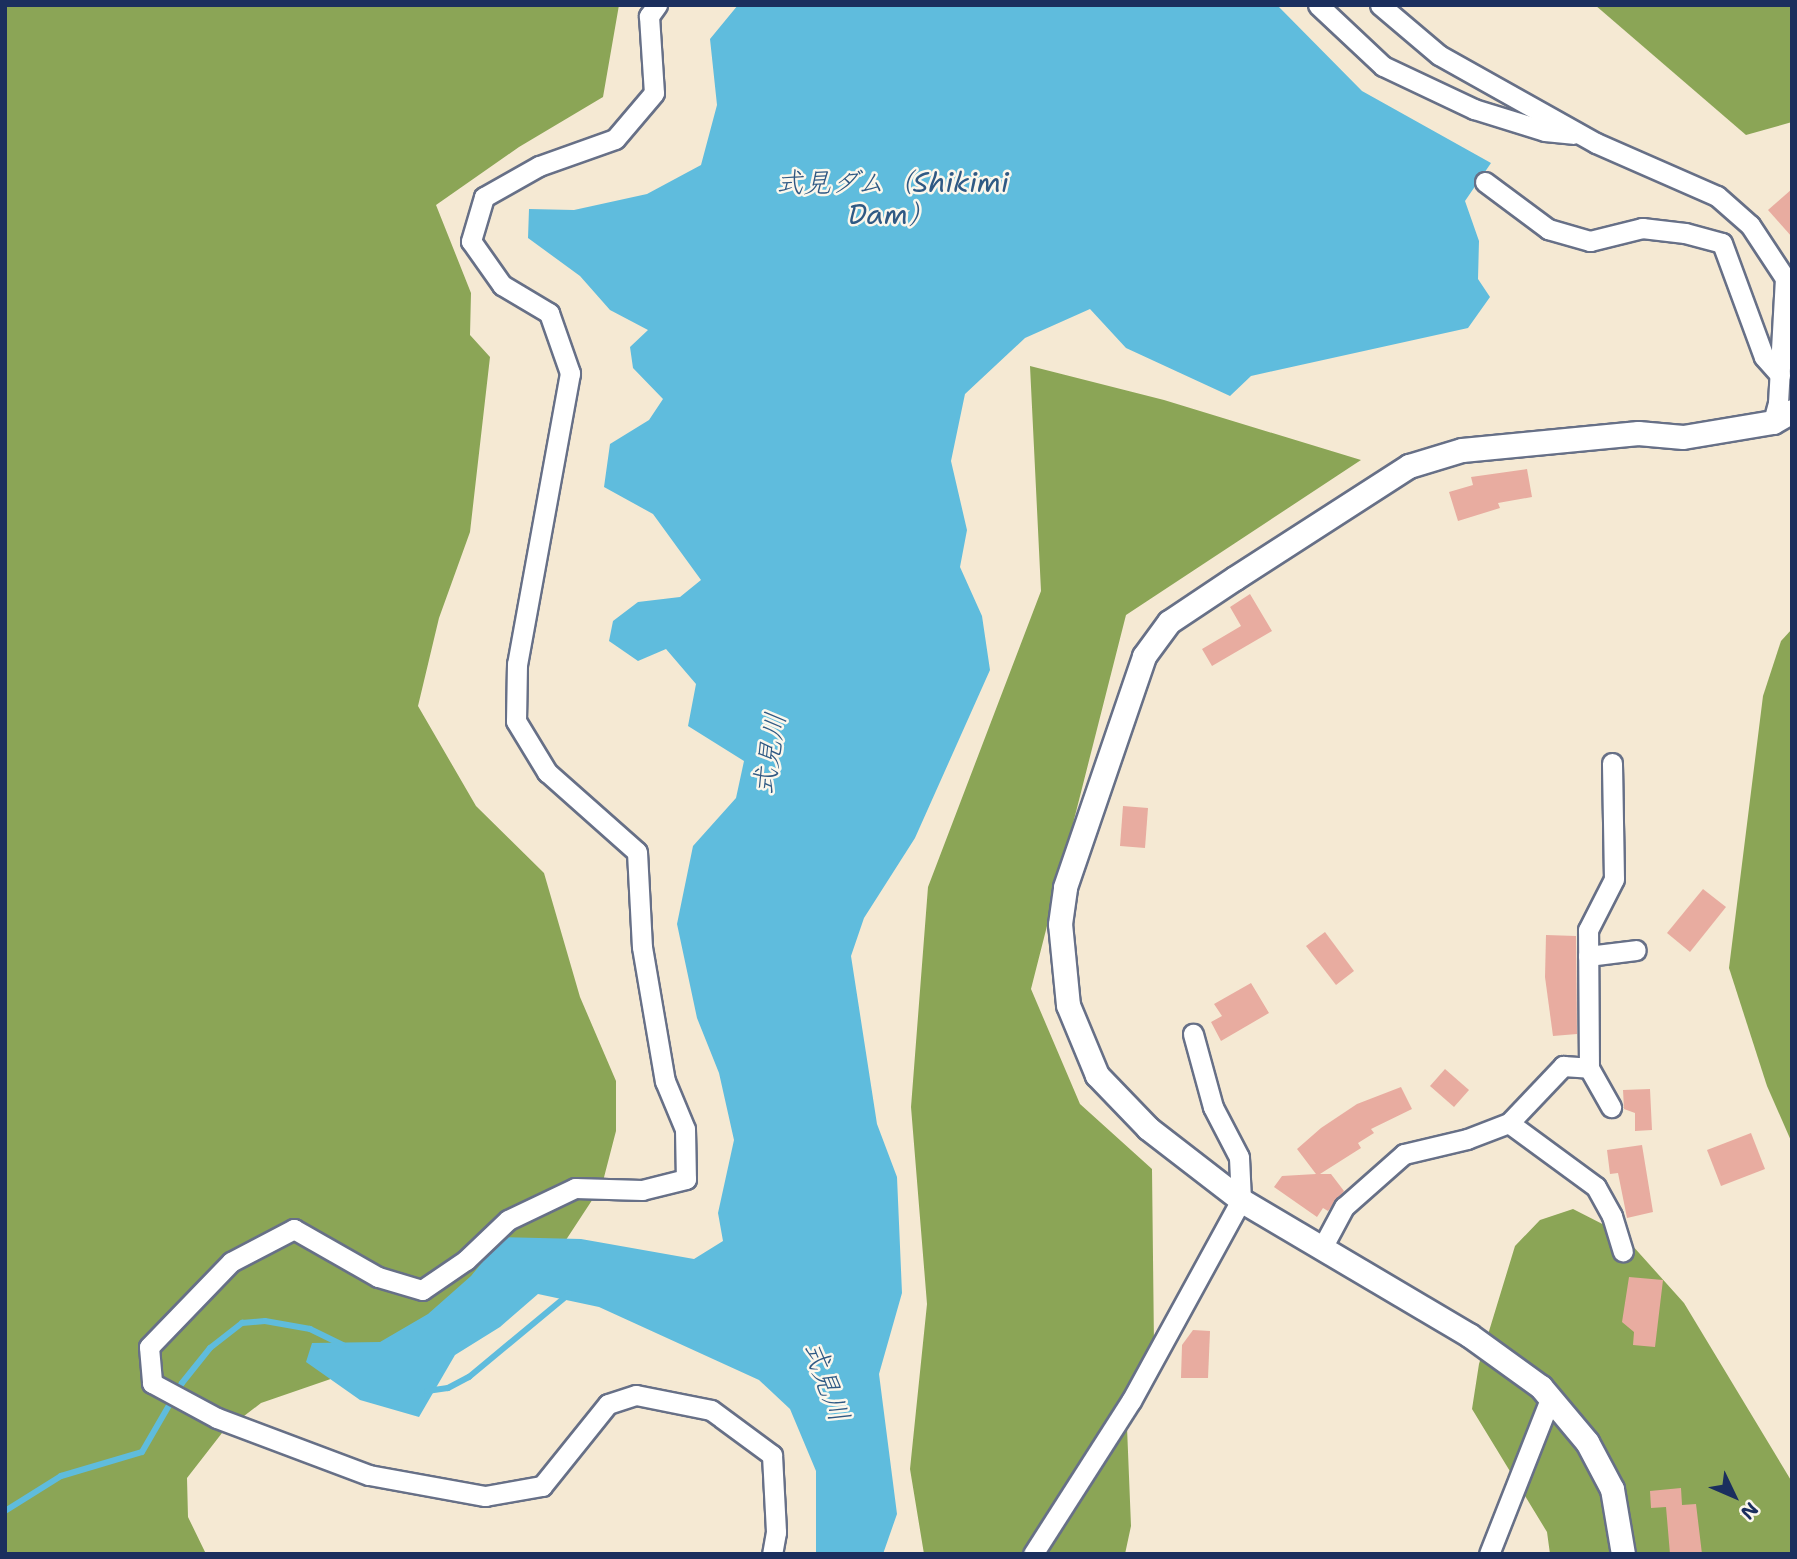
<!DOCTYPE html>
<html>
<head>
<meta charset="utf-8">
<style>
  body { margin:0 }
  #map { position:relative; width:1797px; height:1559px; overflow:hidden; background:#f5e9d3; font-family:"Shantell Sans","Klee One",sans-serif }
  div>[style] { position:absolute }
  .forest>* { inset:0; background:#8ba556 }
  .water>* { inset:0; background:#5fbcdd }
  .stream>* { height:6px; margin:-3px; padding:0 3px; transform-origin:3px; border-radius:3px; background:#5fbcdd }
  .building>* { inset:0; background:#e8aca0 }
  .roads { filter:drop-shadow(2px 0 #677087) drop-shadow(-2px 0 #677087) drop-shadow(0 2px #677087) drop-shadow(0 -2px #677087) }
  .minor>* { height:19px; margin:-9.5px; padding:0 9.5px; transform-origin:9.5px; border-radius:9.5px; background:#fff }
  .tertiary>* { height:23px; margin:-11.5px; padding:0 11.5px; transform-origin:11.5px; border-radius:11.5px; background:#fff }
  span { translate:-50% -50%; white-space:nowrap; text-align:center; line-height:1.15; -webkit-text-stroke:5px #fbf7ec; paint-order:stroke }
  .water-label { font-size:28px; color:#2f5984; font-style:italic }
  .frame { position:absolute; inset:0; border:7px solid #1b2f5e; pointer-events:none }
  .north { position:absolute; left:1699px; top:1461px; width:70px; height:70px; -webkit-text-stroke:5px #fbf7ec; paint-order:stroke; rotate:134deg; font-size:19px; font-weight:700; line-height:28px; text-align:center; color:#1b2f5e }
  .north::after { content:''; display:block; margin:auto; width:24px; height:32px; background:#1b2f5e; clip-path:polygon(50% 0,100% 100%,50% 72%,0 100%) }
</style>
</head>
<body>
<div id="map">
  <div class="forest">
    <div style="clip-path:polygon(5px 5px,619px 5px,603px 97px,519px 147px,436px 205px,471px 293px,470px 335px,490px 357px,470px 532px,439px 618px,418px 706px,476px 806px,544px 873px,580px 997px,616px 1081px,616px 1131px,602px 1185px,543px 1275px,470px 1331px,261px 1403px,222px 1433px,187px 1478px,188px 1517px,206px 1554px,5px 1554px)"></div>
    <div style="clip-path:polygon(1595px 5px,1792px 5px,1792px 122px,1746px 135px)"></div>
    <div style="clip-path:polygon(1030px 366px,1164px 400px,1361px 460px,1126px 615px,1031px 989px,1080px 1104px,1152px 1169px,1154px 1345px,1127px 1427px,1131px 1526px,1125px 1554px,924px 1554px,910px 1469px,927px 1304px,911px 1107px,928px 887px,1041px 591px)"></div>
    <div style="clip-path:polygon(1792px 629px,1792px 1143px,1767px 1086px,1729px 968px,1763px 696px,1781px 641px)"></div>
    <div style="clip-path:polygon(1573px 1209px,1622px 1234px,1684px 1303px,1792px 1482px,1792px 1554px,1550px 1554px,1547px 1532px,1472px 1409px,1479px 1364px,1515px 1246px,1540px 1220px)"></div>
  </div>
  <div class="water">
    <div style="clip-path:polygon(738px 5px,1277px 5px,1362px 91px,1491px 163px,1465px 201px,1479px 241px,1478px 279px,1490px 297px,1468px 328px,1251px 376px,1230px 396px,1126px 348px,1090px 309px,1025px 338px,965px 394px,951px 461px,967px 530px,960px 567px,982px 616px,990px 670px,915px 838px,864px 918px,851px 956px,877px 1124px,897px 1177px,902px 1293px,879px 1374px,897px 1514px,883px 1554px,816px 1554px,816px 1471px,790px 1409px,759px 1380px,599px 1307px,538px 1294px,500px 1327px,455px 1355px,419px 1417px,360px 1400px,306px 1362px,312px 1343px,380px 1342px,428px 1314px,471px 1276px,503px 1237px,581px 1239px,694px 1259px,723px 1241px,718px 1213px,734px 1140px,719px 1073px,697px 1018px,677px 924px,693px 846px,736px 798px,744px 761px,688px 726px,696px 684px,666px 649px,638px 661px,609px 641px,613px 621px,638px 602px,680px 597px,701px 580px,653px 514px,604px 487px,610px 444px,649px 420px,663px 399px,633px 368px,630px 347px,648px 330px,610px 310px,580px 276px,528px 238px,529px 209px,574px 210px,647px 194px,701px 165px,717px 105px,710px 39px)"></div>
  </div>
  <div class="stream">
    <div style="left:427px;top:1391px;width:21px;rotate:-8deg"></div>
    <div style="left:448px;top:1388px;width:24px;rotate:-28deg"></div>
    <div style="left:469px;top:1377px;width:130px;rotate:-39.7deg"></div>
    <div style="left:5px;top:1511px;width:66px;rotate:-32deg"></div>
    <div style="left:61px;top:1476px;width:84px;rotate:-16.5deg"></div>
    <div style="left:142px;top:1452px;width:80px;rotate:-59.9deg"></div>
    <div style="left:182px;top:1383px;width:45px;rotate:-51.3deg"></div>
    <div style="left:210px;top:1348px;width:41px;rotate:-38deg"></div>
    <div style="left:242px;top:1323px;width:23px;rotate:-5deg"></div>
    <div style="left:265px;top:1321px;width:46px;rotate:10.1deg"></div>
    <div style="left:310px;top:1329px;width:37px;rotate:26deg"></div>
  </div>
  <div class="building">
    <div style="clip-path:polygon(1792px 189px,1792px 237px,1768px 210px)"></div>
    <div style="clip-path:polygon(1527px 469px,1532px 497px,1498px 503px,1500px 508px,1458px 521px,1449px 492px,1473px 485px,1471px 477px)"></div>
    <div style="clip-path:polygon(1250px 594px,1272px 631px,1212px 666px,1202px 649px,1241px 626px,1230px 607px)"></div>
    <div style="clip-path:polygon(1123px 806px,1148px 808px,1145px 848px,1120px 846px)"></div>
    <div style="clip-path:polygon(1703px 889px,1726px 907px,1690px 952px,1667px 933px)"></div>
    <div style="clip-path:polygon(1325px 932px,1354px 971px,1336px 985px,1306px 946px)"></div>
    <div style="clip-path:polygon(1546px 935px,1576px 936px,1577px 1034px,1553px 1036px,1545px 977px)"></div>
    <div style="clip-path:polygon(1251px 983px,1269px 1013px,1221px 1041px,1211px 1022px,1222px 1016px,1214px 1004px)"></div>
    <div style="clip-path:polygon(1445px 1069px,1469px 1090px,1454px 1107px,1430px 1086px)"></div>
    <div style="clip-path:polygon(1401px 1087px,1412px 1109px,1371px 1129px,1374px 1133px,1358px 1143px,1361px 1148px,1320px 1174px,1331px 1174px,1344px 1191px,1328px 1211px,1323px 1208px,1317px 1217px,1274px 1187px,1282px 1176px,1316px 1174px,1297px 1149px,1321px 1128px,1357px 1104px)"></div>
    <div style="clip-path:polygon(1650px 1089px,1652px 1130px,1635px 1131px,1635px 1113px,1624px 1109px,1623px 1090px)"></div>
    <div style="clip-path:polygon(1751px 1133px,1765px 1169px,1721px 1186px,1707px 1150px)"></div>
    <div style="clip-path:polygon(1642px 1145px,1653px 1212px,1627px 1218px,1618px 1173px,1610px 1174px,1607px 1150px)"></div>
    <div style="clip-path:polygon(1629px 1277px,1663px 1280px,1655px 1347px,1633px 1345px,1634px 1332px,1622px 1322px)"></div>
    <div style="clip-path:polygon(1193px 1330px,1210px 1331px,1208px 1378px,1181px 1378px,1182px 1345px)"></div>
    <div style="clip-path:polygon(1681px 1488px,1682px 1505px,1696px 1504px,1702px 1554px,1670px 1554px,1666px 1507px,1651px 1508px,1650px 1491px)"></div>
  </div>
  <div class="roads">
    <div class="minor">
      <div style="left:657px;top:5px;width:14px;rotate:126deg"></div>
      <div style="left:649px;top:16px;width:77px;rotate:86.3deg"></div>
      <div style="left:654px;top:93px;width:60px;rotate:130.3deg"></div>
      <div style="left:615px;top:139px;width:81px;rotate:160.4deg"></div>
      <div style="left:539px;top:166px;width:63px;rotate:150.6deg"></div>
      <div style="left:484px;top:197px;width:46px;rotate:106.5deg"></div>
      <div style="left:471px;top:241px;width:54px;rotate:54.8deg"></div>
      <div style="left:502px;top:285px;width:55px;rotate:30.8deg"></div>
      <div style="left:549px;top:313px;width:64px;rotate:70.7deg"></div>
      <div style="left:570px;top:373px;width:296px;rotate:100.3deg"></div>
      <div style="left:517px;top:664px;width:57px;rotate:91deg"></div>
      <div style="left:516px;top:721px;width:60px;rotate:58.7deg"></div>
      <div style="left:547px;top:772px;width:120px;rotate:41.6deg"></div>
      <div style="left:637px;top:852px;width:95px;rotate:87deg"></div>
      <div style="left:642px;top:947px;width:136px;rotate:80.3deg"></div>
      <div style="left:665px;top:1081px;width:52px;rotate:67.4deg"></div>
      <div style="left:685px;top:1129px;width:50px;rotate:88.9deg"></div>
      <div style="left:686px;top:1179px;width:45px;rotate:166deg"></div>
      <div style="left:642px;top:1190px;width:67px;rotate:-178.3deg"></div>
      <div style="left:575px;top:1188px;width:74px;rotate:154.5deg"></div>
      <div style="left:508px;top:1220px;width:58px;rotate:136.4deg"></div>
      <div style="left:466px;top:1260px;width:53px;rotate:145.7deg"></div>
      <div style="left:422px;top:1290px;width:46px;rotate:-163.5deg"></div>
      <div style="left:378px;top:1277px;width:97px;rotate:-150.3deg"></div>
      <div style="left:294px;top:1229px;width:71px;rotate:152.4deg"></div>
      <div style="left:231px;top:1262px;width:118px;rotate:134deg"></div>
      <div style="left:149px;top:1347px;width:36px;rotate:85deg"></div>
      <div style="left:152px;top:1383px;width:74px;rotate:28.3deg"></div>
      <div style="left:217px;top:1418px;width:162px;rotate:20.6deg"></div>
      <div style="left:369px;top:1475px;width:118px;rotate:10.3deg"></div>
      <div style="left:485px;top:1496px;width:58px;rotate:-10deg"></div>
      <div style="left:542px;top:1486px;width:105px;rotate:-51.2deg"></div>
      <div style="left:608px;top:1404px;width:29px;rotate:-18deg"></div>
      <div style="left:636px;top:1395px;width:76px;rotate:11.3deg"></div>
      <div style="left:711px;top:1410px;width:76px;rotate:36.4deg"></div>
      <div style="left:772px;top:1455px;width:77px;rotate:87deg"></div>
      <div style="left:776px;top:1532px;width:22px;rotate:100deg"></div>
      <div style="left:1318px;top:5px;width:89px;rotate:43.2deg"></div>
      <div style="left:1383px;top:66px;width:101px;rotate:25.3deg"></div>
      <div style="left:1474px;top:109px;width:74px;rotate:17.2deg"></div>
      <div style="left:1545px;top:131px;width:28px;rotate:6deg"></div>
      <div style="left:1380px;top:5px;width:77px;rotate:40.3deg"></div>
      <div style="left:1439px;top:55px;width:180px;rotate:29.3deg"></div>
      <div style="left:1596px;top:143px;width:132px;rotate:23.7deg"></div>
      <div style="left:1717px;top:196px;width:44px;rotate:41.3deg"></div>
      <div style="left:1750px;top:225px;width:64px;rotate:56.6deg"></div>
      <div style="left:1785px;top:278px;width:125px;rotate:93.2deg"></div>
      <div style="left:1778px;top:403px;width:20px;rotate:105deg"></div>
      <div style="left:1485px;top:182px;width:79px;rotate:36.7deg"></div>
      <div style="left:1548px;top:229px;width:44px;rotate:15.9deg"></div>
      <div style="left:1590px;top:241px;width:54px;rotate:-14deg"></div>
      <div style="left:1642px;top:228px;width:43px;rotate:6.6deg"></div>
      <div style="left:1685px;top:233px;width:38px;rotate:15deg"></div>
      <div style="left:1722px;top:243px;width:121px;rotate:69.8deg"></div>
      <div style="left:1764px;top:357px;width:24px;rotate:48deg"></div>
      <div style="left:1588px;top:956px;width:48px;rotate:-7.1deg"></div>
      <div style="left:1589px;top:1068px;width:138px;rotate:-90.4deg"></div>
      <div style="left:1588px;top:930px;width:57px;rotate:-63deg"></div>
      <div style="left:1614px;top:879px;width:116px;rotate:-91deg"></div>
      <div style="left:1509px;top:1123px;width:79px;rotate:-46.5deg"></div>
      <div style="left:1563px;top:1066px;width:26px;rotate:4deg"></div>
      <div style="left:1589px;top:1068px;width:45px;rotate:60.6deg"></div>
      <div style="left:1322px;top:1248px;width:47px;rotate:-61.8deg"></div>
      <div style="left:1344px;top:1207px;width:80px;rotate:-41.5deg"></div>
      <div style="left:1404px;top:1154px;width:65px;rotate:-13.4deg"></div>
      <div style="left:1467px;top:1139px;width:45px;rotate:-20.9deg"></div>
      <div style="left:1509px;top:1123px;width:108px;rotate:36.3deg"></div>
      <div style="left:1596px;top:1187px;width:33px;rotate:61deg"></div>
      <div style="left:1612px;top:1216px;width:37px;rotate:73deg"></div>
      <div style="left:1033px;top:1554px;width:182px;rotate:-57.4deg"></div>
      <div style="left:1131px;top:1401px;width:229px;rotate:-61.3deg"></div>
      <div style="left:1241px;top:1200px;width:43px;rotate:-92.7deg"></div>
      <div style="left:1239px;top:1157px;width:56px;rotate:-117.5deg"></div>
      <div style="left:1213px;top:1107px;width:76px;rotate:-105.3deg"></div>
      <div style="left:1489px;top:1554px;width:169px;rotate:-68.5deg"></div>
    </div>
    <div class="tertiary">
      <div style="left:1623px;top:1554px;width:66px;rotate:-99.6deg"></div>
      <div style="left:1612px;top:1489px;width:53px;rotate:-118deg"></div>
      <div style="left:1587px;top:1442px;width:72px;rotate:-129.9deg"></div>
      <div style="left:1541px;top:1387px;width:89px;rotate:-144.2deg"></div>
      <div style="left:1469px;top:1335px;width:265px;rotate:-149.4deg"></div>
      <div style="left:1241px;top:1200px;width:118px;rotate:-142.3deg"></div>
      <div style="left:1148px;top:1128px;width:74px;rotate:-133.9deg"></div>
      <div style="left:1097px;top:1075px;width:76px;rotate:-112.5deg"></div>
      <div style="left:1068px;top:1005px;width:81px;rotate:-95.6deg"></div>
      <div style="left:1060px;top:924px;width:37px;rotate:-82deg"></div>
      <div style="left:1065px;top:887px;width:244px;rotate:-71.1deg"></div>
      <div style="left:1144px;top:656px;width:42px;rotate:-53.7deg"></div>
      <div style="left:1169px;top:622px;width:79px;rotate:-33.7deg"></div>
      <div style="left:1235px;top:578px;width:207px;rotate:-32.8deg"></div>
      <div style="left:1409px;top:466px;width:55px;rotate:-16.8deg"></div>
      <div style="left:1462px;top:450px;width:177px;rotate:-5.5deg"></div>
      <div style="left:1638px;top:433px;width:45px;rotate:5.1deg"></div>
      <div style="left:1683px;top:437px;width:91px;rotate:-9.5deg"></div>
      <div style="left:1773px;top:422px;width:22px;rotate:-30deg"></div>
    </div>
  </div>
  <div class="water-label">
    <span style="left:892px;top:198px">式見ダム（Shikimi<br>Dam）</span>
    <span style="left:769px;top:754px;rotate:-81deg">式見川</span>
    <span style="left:827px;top:1381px;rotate:70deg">式見川</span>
  </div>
  <div class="frame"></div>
  <div class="north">N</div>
</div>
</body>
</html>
